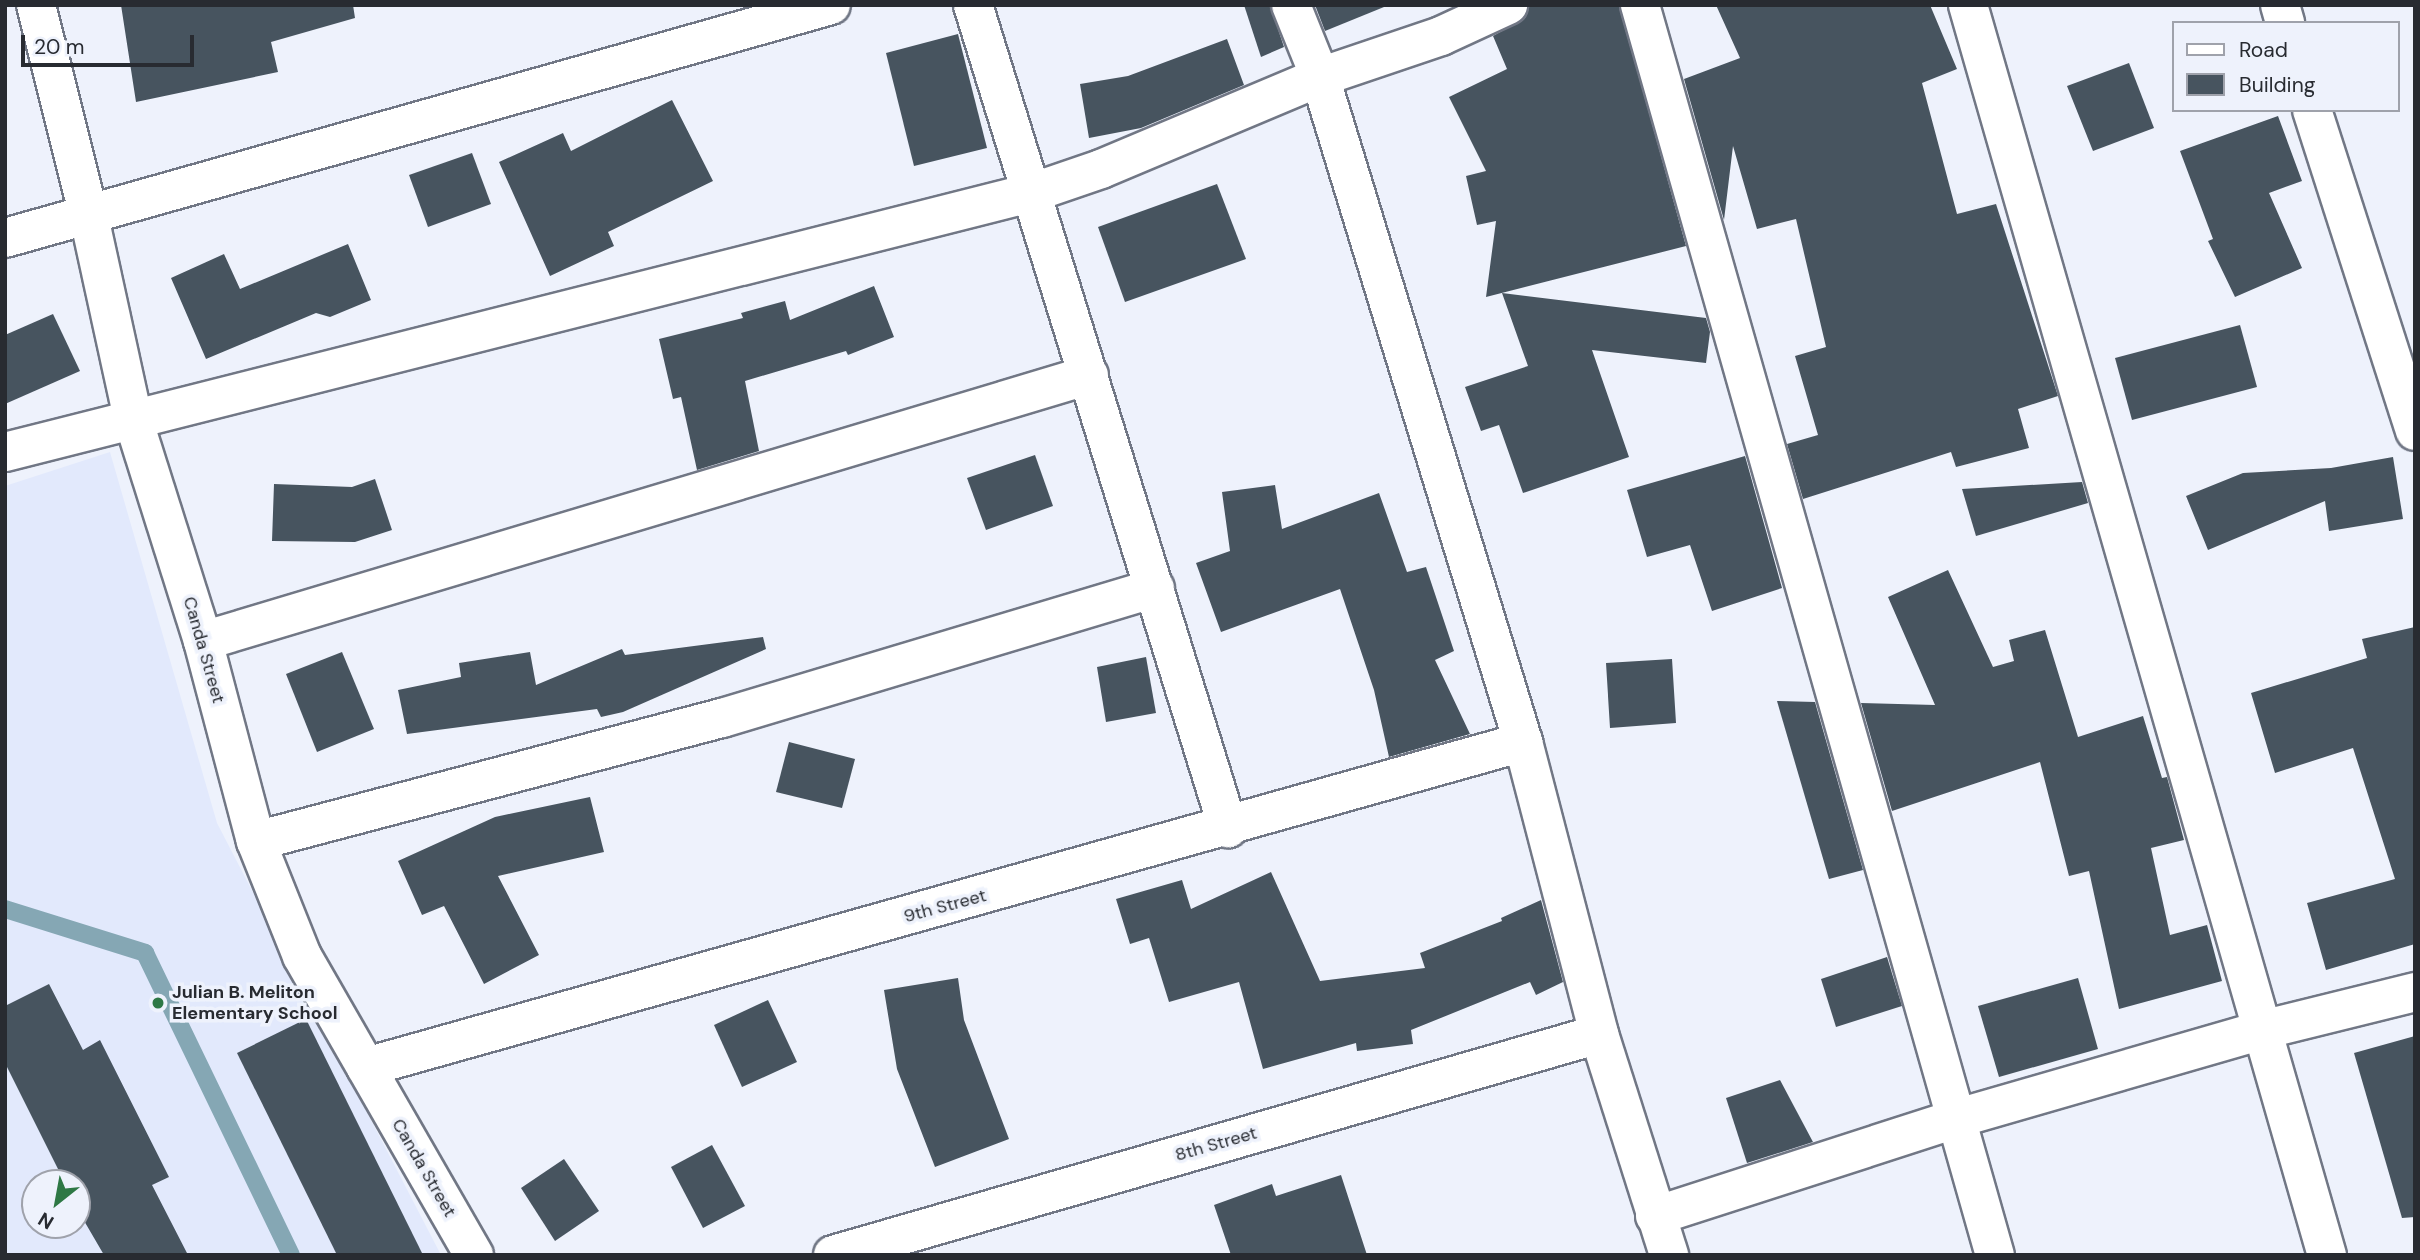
<!DOCTYPE html>
<html>
<head>
<meta charset="utf-8">
<style>
  body { margin:0 }
  #map { position:relative; width:2420px; height:1260px; overflow:hidden; background:#eef2fc; font-family:"DM Sans",sans-serif }
  div>[style] { position:absolute }
  .built>* { inset:0; background:#e2e9fc }
  .stream>* { height:18px; margin:-9px; padding:0 9px; transform-origin:9px; border-radius:9px; background:#85a7b4 }
  .building>* { inset:0; background:#47545f }
  .roads { filter:drop-shadow(2px 0 #717785) drop-shadow(-2px 0 #717785) drop-shadow(0 2px #717785) drop-shadow(0 -2px #717785) }
  .minor>* { height:38px; margin:-19px; padding:0 19px; transform-origin:19px; border-radius:19px; background:#fff }
  .tertiary>* { height:38px; margin:-19px; padding:0 19px; transform-origin:19px; border-radius:19px; background:#fff }
  .dots>* { width:19px; height:19px; translate:-50% -50%; box-sizing:border-box; border:4px solid #eef2fc; border-radius:50% }
  span { translate:-50% -50%; white-space:nowrap; text-align:center; line-height:1.15; -webkit-text-stroke:7px #eef2fc; paint-order:stroke }
  .street-label { font-size:18px; color:#282b31 }
  .poi-label { font-size:18px; color:#282b31; font-weight:700 }
  .left { translate:0 -50%; text-align:left }
  .frame { position:absolute; inset:0; border:7px solid #282b31; pointer-events:none }
  .legend { position:absolute; left:2172px; top:21px; width:228px; height:91px; box-sizing:border-box; background:#eef2fc; border:2px solid #9fa2ab; margin:0; padding:9px 12px; list-style:none; font-size:21px; color:#282b31 }
  .legend li { display:flex; align-items:center; gap:14px; height:35px }
  .legend b { width:35px; border:2px solid #9fa2ab }
  .north { position:absolute; left:21px; top:1169px; width:70px; height:70px; box-sizing:border-box; background:#eef2fc; border:2px solid #9fa2ab; border-radius:50%; rotate:211deg; font-size:19px; font-weight:700; line-height:28px; text-align:center; color:#282b31 }
  .north::after { content:''; display:block; margin:auto; width:24px; height:32px; background:#2e7845; clip-path:polygon(50% 0,100% 100%,50% 72%,0 100%) }
  .scale { position:absolute; left:21px; top:35px; width:173px; height:32px; box-sizing:border-box; border:4px solid #282b31; border-top:0; padding-left:9px; font-size:21px; line-height:24px; white-space:nowrap; color:#282b31; -webkit-text-stroke:5px #eef2fc; paint-order:stroke }
</style>
</head>
<body>
<div id="map">
  <div class="built">
    <div style="clip-path:polygon(evenodd,110px 452px,217px 823px,441px 1255px,5px 1255px,5px 486px,110px 452px,35px 1183px,77px 1183px,77px 1225px,35px 1225px,35px 1183px)"></div>
  </div>
  <div class="stream">
    <div style="left:5px;top:909px;width:147px;rotate:17.4deg"></div>
    <div style="left:145px;top:953px;width:335px;rotate:64.2deg"></div>
  </div>
  <div class="building">
    <div style="clip-path:polygon(121px 5px,353px 5px,355px 18px,271px 42px,278px 72px,136px 102px)"></div>
    <div style="clip-path:polygon(1244px 5px,1270px 5px,1284px 47px,1261px 57px)"></div>
    <div style="clip-path:polygon(1315px 5px,1384px 5px,1384px 7px,1325px 31px)"></div>
    <div style="clip-path:polygon(1530px 5px,1619px 5px,1686px 246px,1486px 297px,1496px 221px,1477px 225px,1466px 176px,1486px 171px,1449px 97px,1507px 69px,1493px 36px,1525px 18px)"></div>
    <div style="clip-path:polygon(1716px 5px,1930px 5px,1957px 69px,1922px 83px,1957px 214px,1996px 204px,2058px 396px,2018px 409px,2029px 448px,1956px 467px,1951px 452px,1803px 499px,1787px 444px,1818px 435px,1795px 356px,1826px 347px,1796px 219px,1757px 229px,1733px 146px,1724px 220px,1684px 79px,1740px 58px)"></div>
    <div style="clip-path:polygon(958px 34px,987px 148px,914px 166px,886px 53px)"></div>
    <div style="clip-path:polygon(1227px 39px,1244px 85px,1141px 128px,1089px 138px,1080px 84px,1128px 76px)"></div>
    <div style="clip-path:polygon(2129px 63px,2154px 128px,2093px 151px,2067px 86px)"></div>
    <div style="clip-path:polygon(672px 100px,713px 181px,608px 232px,614px 246px,550px 276px,499px 162px,563px 133px,571px 151px)"></div>
    <div style="clip-path:polygon(2278px 116px,2302px 181px,2269px 193px,2302px 268px,2235px 297px,2208px 241px,2213px 239px,2180px 151px)"></div>
    <div style="clip-path:polygon(472px 153px,491px 204px,428px 227px,409px 175px)"></div>
    <div style="clip-path:polygon(1217px 184px,1246px 259px,1125px 302px,1098px 227px)"></div>
    <div style="clip-path:polygon(348px 244px,371px 300px,330px 317px,316px 313px,206px 359px,171px 278px,224px 254px,240px 289px)"></div>
    <div style="clip-path:polygon(874px 286px,894px 337px,848px 355px,846px 351px,745px 381px,759px 451px,697px 470px,681px 397px,673px 399px,659px 339px,743px 318px,741px 313px,785px 301px,790px 320px)"></div>
    <div style="clip-path:polygon(1502px 293px,1706px 318px,1710px 332px,1706px 363px,1592px 350px,1629px 457px,1523px 493px,1499px 425px,1481px 431px,1465px 387px,1528px 366px)"></div>
    <div style="clip-path:polygon(53px 314px,80px 371px,5px 404px,5px 335px)"></div>
    <div style="clip-path:polygon(2240px 325px,2257px 387px,2132px 420px,2115px 358px)"></div>
    <div style="clip-path:polygon(1035px 455px,1053px 506px,986px 530px,967px 478px)"></div>
    <div style="clip-path:polygon(1745px 456px,1782px 588px,1712px 611px,1690px 545px,1647px 557px,1627px 490px)"></div>
    <div style="clip-path:polygon(2393px 457px,2403px 519px,2329px 531px,2325px 501px,2208px 550px,2186px 496px,2243px 473px,2331px 468px)"></div>
    <div style="clip-path:polygon(375px 479px,392px 530px,355px 542px,272px 541px,274px 484px,352px 487px)"></div>
    <div style="clip-path:polygon(2082px 482px,2088px 503px,1976px 536px,1962px 489px)"></div>
    <div style="clip-path:polygon(1275px 485px,1282px 529px,1379px 493px,1407px 572px,1426px 567px,1454px 651px,1435px 660px,1470px 734px,1389px 757px,1374px 690px,1340px 589px,1221px 632px,1196px 563px,1230px 551px,1222px 492px)"></div>
    <div style="clip-path:polygon(1948px 570px,1993px 667px,2014px 661px,2009px 640px,2045px 630px,2078px 737px,2143px 716px,2162px 778px,2167px 777px,2184px 840px,2151px 848px,2170px 935px,2207px 925px,2222px 981px,2119px 1009px,2089px 871px,2069px 876px,2040px 762px,1892px 811px,1861px 703px,1935px 705px,1888px 597px)"></div>
    <div style="clip-path:polygon(2415px 627px,2415px 944px,2326px 970px,2307px 903px,2395px 879px,2353px 748px,2275px 773px,2251px 693px,2367px 658px,2362px 639px)"></div>
    <div style="clip-path:polygon(763px 637px,766px 649px,623px 712px,601px 717px,597px 709px,407px 734px,398px 690px,461px 677px,459px 663px,530px 652px,536px 685px,622px 649px,625px 655px)"></div>
    <div style="clip-path:polygon(342px 652px,374px 729px,317px 752px,286px 674px)"></div>
    <div style="clip-path:polygon(1146px 657px,1156px 713px,1106px 722px,1097px 667px)"></div>
    <div style="clip-path:polygon(1672px 659px,1676px 723px,1610px 728px,1606px 663px)"></div>
    <div style="clip-path:polygon(1777px 701px,1815px 702px,1863px 870px,1829px 879px)"></div>
    <div style="clip-path:polygon(789px 742px,855px 759px,842px 808px,776px 792px)"></div>
    <div style="clip-path:polygon(590px 797px,604px 852px,498px 876px,539px 955px,484px 984px,444px 906px,422px 915px,398px 861px,495px 817px)"></div>
    <div style="clip-path:polygon(1271px 872px,1320px 981px,1425px 968px,1420px 953px,1502px 921px,1501px 918px,1541px 900px,1563px 982px,1536px 995px,1530px 982px,1411px 1030px,1413px 1044px,1357px 1051px,1356px 1043px,1263px 1069px,1239px 982px,1169px 1002px,1149px 938px,1130px 944px,1116px 899px,1182px 880px,1191px 909px)"></div>
    <div style="clip-path:polygon(1887px 957px,1902px 1006px,1836px 1027px,1821px 979px)"></div>
    <div style="clip-path:polygon(958px 978px,964px 1020px,1009px 1139px,935px 1167px,897px 1069px,884px 990px)"></div>
    <div style="clip-path:polygon(2078px 978px,2098px 1049px,1999px 1077px,1978px 1006px)"></div>
    <div style="clip-path:polygon(49px 984px,83px 1050px,100px 1040px,169px 1177px,152px 1185px,188px 1255px,104px 1255px,83px 1219px,77px 1207px,77px 1183px,65px 1183px,5px 1063px,5px 1006px)"></div>
    <div style="clip-path:polygon(768px 1000px,797px 1062px,742px 1087px,714px 1025px)"></div>
    <div style="clip-path:polygon(306px 1019px,423px 1255px,337px 1255px,237px 1053px)"></div>
    <div style="clip-path:polygon(2415px 1036px,2415px 1217px,2402px 1218px,2354px 1053px)"></div>
    <div style="clip-path:polygon(1780px 1080px,1813px 1142px,1747px 1163px,1726px 1098px)"></div>
    <div style="clip-path:polygon(712px 1145px,745px 1206px,703px 1228px,671px 1167px)"></div>
    <div style="clip-path:polygon(564px 1159px,599px 1211px,555px 1241px,521px 1188px)"></div>
    <div style="clip-path:polygon(1341px 1175px,1367px 1255px,1231px 1255px,1214px 1205px,1272px 1184px,1276px 1196px)"></div>
  </div>
  <div class="roads">
    <div class="minor">
      <div style="left:36px;top:5px;width:213px;rotate:75.9deg"></div>
      <div style="left:88px;top:212px;width:212px;rotate:77.7deg"></div>
      <div style="left:133px;top:419px;width:233px;rotate:72.5deg"></div>
      <div style="left:203px;top:641px;width:207px;rotate:75.2deg"></div>
      <div style="left:256px;top:841px;width:124px;rotate:68.2deg"></div>
      <div style="left:302px;top:956px;width:345px;rotate:60.1deg"></div>
      <div style="left:973px;top:5px;width:862px;rotate:72.78deg"></div>
      <div style="left:1291px;top:5px;width:78px;rotate:68.1deg"></div>
      <div style="left:1320px;top:77px;width:695px;rotate:73.02deg"></div>
      <div style="left:1523px;top:742px;width:302px;rotate:75.4deg"></div>
      <div style="left:1599px;top:1034px;width:232px;rotate:72.4deg"></div>
      <div style="left:1640px;top:5px;width:1299px;rotate:74.15deg"></div>
      <div style="left:1968px;top:5px;width:1301px;rotate:73.98deg"></div>
      <div style="left:2280px;top:5px;width:19px;rotate:74deg"></div>
      <div style="left:2312px;top:110px;width:337px;rotate:72.2deg"></div>
      <div style="left:5px;top:238px;width:858px;rotate:-15.75deg"></div>
      <div style="left:203px;top:641px;width:925px;rotate:-16.71deg"></div>
      <div style="left:256px;top:841px;width:482px;rotate:-14.8deg"></div>
      <div style="left:722px;top:718px;width:452px;rotate:-16.7deg"></div>
      <div style="left:366px;top:1067px;width:1202px;rotate:-15.69deg"></div>
      <div style="left:1655px;top:1216px;width:318px;rotate:-17.9deg"></div>
      <div style="left:1958px;top:1118px;width:316px;rotate:-16.1deg"></div>
      <div style="left:2262px;top:1030px;width:158px;rotate:-13.9deg"></div>
      <div style="left:833px;top:1255px;width:797px;rotate:-16.09deg"></div>
    </div>
    <div class="tertiary">
      <div style="left:5px;top:452px;width:1061px;rotate:-14.18deg"></div>
      <div style="left:1034px;top:192px;width:71px;rotate:-18.9deg"></div>
      <div style="left:1101px;top:169px;width:238px;rotate:-22.8deg"></div>
      <div style="left:1320px;top:77px;width:128px;rotate:-18.7deg"></div>
      <div style="left:1441px;top:36px;width:74px;rotate:-24.8deg"></div>
    </div>
  </div>
  <div class="dots">
    <div style="left:158px;top:1003px;background:#2e7845"></div>
  </div>
  <div class="street-label">
    <span style="left:204px;top:650px;rotate:74deg">Canda Street</span>
    <span style="left:945px;top:906px;rotate:-15deg">9th Street</span>
    <span style="left:1216px;top:1144px;rotate:-16deg">8th Street</span>
    <span style="left:424px;top:1168px;rotate:60deg">Canda Street</span>
  </div>
  <div class="poi-label">
    <span class="left" style="left:172px;top:1003px">Julian B. Meliton<br>Elementary School</span>
  </div>
  <div class="frame"></div>
  <ul class="legend">
  <li><b style="height:9px;background:#fff"></b>Road</li>
  <li><b style="height:19px;background:#47545f"></b>Building</li>
  </ul>
  <div class="north">N</div>
  <div class="scale">20 m</div>
</div>
</body>
</html>
